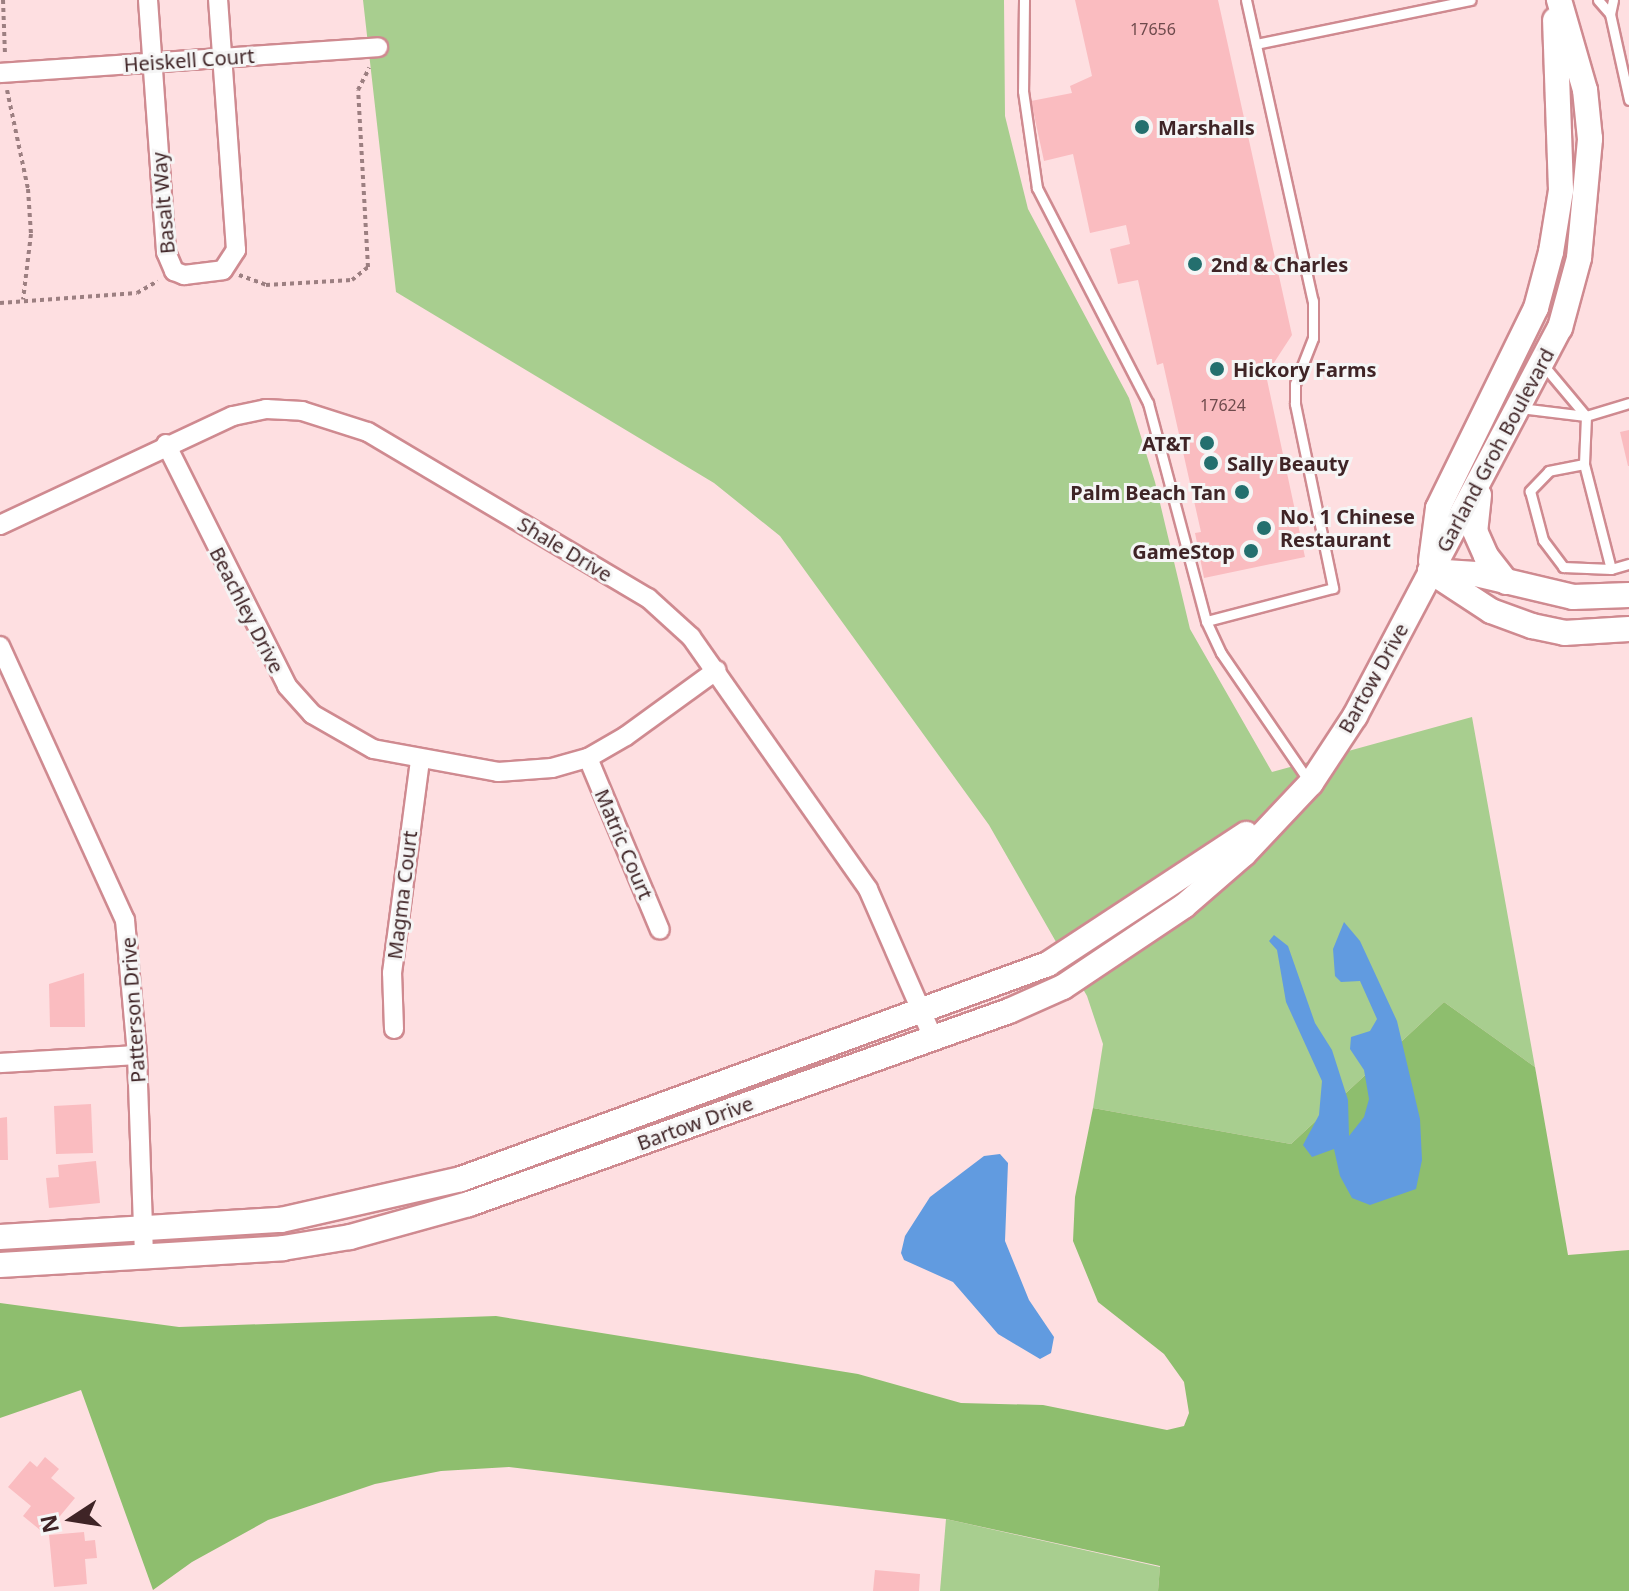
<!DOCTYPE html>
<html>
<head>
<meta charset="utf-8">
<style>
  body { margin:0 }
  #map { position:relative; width:1629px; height:1591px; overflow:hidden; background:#fedfe1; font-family:"Noto Sans",sans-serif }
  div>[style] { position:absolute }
  .green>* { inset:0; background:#a8ce8f }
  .forest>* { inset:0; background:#8ebe6e }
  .water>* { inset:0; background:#619be0 }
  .building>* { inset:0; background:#fabcc0 }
  .path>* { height:4px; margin-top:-2px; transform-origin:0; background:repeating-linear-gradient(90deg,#9c7f81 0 4px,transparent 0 8px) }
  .roads { filter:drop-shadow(2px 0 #cf8a90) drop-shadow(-2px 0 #cf8a90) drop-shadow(0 2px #cf8a90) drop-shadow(0 -2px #cf8a90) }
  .lane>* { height:9px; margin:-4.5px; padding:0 4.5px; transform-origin:4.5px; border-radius:4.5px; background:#fff }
  .street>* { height:18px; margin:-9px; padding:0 9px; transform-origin:9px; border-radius:9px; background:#fff }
  .secondary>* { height:24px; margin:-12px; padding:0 12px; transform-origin:12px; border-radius:12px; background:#fff }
  .dots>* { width:22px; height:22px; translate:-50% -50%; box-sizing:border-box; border:4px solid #f5f5f5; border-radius:50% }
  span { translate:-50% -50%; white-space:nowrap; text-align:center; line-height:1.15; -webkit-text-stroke:6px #f5f5f5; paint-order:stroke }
  .number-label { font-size:16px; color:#6e4a4c }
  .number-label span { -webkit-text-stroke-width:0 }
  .street-label { font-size:20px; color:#3f2426 }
  .poi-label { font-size:20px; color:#3f2426; font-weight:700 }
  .left { translate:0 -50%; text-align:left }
  .right { translate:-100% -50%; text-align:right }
  .north { position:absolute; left:32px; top:1479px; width:80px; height:80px; -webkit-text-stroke:6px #f5f5f5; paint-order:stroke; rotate:258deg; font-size:22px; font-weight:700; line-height:32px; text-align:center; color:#3f2426 }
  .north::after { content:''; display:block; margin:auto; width:28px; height:36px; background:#3f2426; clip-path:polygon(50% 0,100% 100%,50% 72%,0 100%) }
</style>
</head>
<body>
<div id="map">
  <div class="green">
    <div style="clip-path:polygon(363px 0,1004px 0,1005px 116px,1028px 209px,1129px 398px,1155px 482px,1190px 629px,1272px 772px,1472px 717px,1535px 1067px,1444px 1002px,1291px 1144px,1093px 1108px,1103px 1044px,1087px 996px,989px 825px,780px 536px,714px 483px,396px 292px)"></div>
    <div style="clip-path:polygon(946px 1519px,1160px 1567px,1158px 1591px,940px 1591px)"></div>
  </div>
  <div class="forest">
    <div style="clip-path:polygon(1444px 1002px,1535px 1067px,1568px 1255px,1629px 1250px,1629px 1591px,1158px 1591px,1160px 1566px,946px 1519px,509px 1467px,441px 1471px,375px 1484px,268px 1520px,192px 1562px,153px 1590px,81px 1390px,0 1418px,0 1303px,179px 1327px,496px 1316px,858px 1374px,961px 1403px,1043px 1405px,1167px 1430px,1184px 1426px,1189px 1413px,1184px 1382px,1164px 1354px,1098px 1302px,1073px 1241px,1075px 1197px,1093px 1108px,1291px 1144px)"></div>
  </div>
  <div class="water">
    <div style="clip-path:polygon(1344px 922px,1360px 941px,1397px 1021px,1420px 1119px,1422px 1160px,1416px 1189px,1370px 1205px,1352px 1198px,1340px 1176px,1334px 1149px,1312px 1157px,1303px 1145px,1319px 1115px,1322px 1081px,1286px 1002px,1277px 950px,1269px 941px,1274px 935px,1288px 946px,1315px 1023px,1332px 1050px,1348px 1100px,1349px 1136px,1364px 1117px,1369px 1099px,1364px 1070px,1350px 1049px,1351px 1037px,1370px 1031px,1377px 1019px,1360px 981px,1341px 982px,1335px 976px,1333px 949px)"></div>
    <div style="clip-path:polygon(1000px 1154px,1008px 1163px,1005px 1241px,1029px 1300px,1054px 1337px,1051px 1353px,1040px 1359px,998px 1334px,953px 1282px,904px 1260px,901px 1253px,905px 1236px,930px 1197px,984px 1156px)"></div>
  </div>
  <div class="building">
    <div style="clip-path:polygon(1075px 0,1218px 0,1292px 335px,1266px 375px,1305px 557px,1204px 578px,1195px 533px,1201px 532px,1163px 363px,1157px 365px,1138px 280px,1118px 284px,1110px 249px,1130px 244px,1126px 225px,1090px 233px,1073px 154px,1044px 161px,1031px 101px,1072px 93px,1070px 86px,1092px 76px)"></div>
    <div style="clip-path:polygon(1629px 430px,1629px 466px,1628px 466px,1620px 432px)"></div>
    <div style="clip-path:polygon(84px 973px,85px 1027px,50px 1027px,49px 984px)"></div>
    <div style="clip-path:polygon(91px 1104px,93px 1153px,56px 1154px,54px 1106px)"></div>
    <div style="clip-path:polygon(7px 1117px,8px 1160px,0 1160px,0 1118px)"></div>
    <div style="clip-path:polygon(96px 1161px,100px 1203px,49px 1208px,46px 1178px,59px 1177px,58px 1165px)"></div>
    <div style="clip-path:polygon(45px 1457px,59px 1469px,51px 1478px,75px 1498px,45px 1534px,23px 1516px,31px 1506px,8px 1487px,30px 1461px,37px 1467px)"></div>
    <div style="clip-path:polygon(84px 1532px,85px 1541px,95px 1540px,97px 1558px,85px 1559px,87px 1584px,54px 1587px,49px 1535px)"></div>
    <div style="clip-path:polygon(875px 1570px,920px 1574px,919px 1591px,873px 1591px)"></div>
  </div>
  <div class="path">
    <div style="left:3px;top:0;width:54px;rotate:87.9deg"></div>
    <div style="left:7px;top:90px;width:101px;rotate:78deg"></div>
    <div style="left:28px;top:189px;width:45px;rotate:86.2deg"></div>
    <div style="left:31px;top:234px;width:66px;rotate:96.9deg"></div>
    <div style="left:239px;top:275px;width:29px;rotate:20deg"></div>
    <div style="left:266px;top:285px;width:86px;rotate:-3.3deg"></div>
    <div style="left:352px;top:280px;width:21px;rotate:-39deg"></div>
    <div style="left:368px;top:267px;width:177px;rotate:-93.2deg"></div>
    <div style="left:358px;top:90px;width:25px;rotate:-63deg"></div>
    <div style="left:0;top:303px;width:137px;rotate:-4.2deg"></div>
    <div style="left:137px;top:293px;width:24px;rotate:-30deg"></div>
  </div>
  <div class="roads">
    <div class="lane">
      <div style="left:1024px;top:0;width:91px;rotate:90.6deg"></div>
      <div style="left:1023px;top:91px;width:98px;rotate:81.8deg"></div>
      <div style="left:1037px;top:188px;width:242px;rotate:62.7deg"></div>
      <div style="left:1148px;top:403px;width:226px;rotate:75.1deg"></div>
      <div style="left:1246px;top:0;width:308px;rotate:77.5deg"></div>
      <div style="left:1313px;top:301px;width:37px;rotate:90deg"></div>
      <div style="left:1313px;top:338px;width:49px;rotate:111.4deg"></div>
      <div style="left:1295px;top:384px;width:20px;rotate:90deg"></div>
      <div style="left:1295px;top:404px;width:188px;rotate:78.3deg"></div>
      <div style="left:1333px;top:588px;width:131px;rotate:165.4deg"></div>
      <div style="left:1206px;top:621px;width:35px;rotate:65deg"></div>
      <div style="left:1221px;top:653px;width:154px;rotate:55.6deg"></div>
      <div style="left:1598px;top:0;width:18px;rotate:49deg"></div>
      <div style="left:1613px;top:0;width:14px;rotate:102deg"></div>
      <div style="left:1610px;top:14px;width:88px;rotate:77.5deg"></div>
      <div style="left:1256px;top:44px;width:219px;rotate:-11.6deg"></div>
      <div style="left:1544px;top:366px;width:65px;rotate:50deg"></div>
      <div style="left:1586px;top:416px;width:48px;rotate:92.4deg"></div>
      <div style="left:1584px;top:464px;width:108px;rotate:75.6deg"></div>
      <div style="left:1520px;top:408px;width:66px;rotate:6.9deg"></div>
      <div style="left:1586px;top:416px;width:45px;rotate:-16.8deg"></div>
      <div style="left:1584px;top:464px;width:36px;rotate:169deg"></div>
      <div style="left:1549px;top:471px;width:28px;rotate:134deg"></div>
      <div style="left:1530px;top:491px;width:51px;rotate:75.1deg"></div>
      <div style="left:1543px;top:540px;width:34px;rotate:53deg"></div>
      <div style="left:1563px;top:567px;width:48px;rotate:2.4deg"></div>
      <div style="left:1611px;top:569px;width:19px;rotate:-16deg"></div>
    </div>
    <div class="street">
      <div style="left:148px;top:0;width:253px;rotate:85.9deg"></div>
      <div style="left:166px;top:252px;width:21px;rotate:67deg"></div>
      <div style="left:174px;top:271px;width:11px;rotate:22deg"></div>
      <div style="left:184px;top:275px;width:39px;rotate:-7deg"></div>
      <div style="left:223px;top:270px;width:24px;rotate:-57deg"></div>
      <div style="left:236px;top:250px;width:251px;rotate:-94.1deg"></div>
      <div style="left:0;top:73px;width:379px;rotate:-3.9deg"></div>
      <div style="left:166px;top:444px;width:271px;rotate:63.4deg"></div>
      <div style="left:287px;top:686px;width:38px;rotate:48deg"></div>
      <div style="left:312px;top:714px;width:70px;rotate:29.8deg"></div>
      <div style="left:373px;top:749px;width:127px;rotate:10.4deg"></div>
      <div style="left:498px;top:772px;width:54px;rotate:-4.2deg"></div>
      <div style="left:552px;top:768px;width:37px;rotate:-16deg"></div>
      <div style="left:588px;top:758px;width:44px;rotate:-30.1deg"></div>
      <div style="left:626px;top:736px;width:112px;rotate:-36deg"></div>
      <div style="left:0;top:525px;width:257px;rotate:-25.1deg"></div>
      <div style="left:233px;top:416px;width:34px;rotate:-12deg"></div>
      <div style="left:266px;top:409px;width:36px;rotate:3deg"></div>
      <div style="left:302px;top:411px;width:69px;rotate:17.7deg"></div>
      <div style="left:368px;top:432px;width:326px;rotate:30.7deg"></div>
      <div style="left:648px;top:598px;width:58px;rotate:42.2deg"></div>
      <div style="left:691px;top:637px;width:308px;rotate:54.9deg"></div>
      <div style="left:868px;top:889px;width:163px;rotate:66.4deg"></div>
      <div style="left:0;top:646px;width:301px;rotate:65.5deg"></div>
      <div style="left:125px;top:920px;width:136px;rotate:84.9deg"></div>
      <div style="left:137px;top:1055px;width:202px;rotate:88deg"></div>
      <div style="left:588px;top:758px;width:186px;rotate:67.3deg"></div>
      <div style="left:394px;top:1029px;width:56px;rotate:-92deg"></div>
      <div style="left:392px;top:973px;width:214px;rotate:-82.5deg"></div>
      <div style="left:0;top:1063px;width:137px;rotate:-3.3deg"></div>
    </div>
    <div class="secondary">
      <div style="left:1479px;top:495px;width:36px;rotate:96deg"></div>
      <div style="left:1475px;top:531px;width:27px;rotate:66deg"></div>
      <div style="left:1486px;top:556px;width:33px;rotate:52deg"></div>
      <div style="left:1431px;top:561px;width:53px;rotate:-82.5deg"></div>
      <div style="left:1438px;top:508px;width:223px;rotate:-63.9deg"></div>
      <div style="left:1536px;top:308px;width:58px;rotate:-75deg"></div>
      <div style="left:1551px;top:252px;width:63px;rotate:-80.8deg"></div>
      <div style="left:1561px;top:190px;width:170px;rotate:-92deg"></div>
      <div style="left:1430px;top:571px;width:73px;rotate:33.3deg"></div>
      <div style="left:1491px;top:611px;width:44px;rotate:20.1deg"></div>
      <div style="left:1532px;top:626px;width:33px;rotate:12deg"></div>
      <div style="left:1564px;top:633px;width:65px;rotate:-3.5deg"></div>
      <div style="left:1430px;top:571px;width:46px;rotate:3.7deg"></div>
      <div style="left:1476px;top:574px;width:100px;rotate:13.3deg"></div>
      <div style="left:1573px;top:597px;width:56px;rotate:-2deg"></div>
      <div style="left:0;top:1237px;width:282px;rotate:-3.5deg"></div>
      <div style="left:281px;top:1220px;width:185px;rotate:-12.8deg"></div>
      <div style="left:461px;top:1179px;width:625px;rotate:-20.12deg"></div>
      <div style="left:1048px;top:964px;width:237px;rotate:-33.3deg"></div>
      <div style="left:0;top:1265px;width:284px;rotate:-3.4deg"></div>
      <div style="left:283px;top:1248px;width:68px;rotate:-9.3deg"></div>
      <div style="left:350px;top:1237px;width:123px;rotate:-15.5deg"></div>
      <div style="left:469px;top:1204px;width:573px;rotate:-19.67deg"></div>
      <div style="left:1009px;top:1011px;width:59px;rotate:-24deg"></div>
      <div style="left:1063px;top:987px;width:146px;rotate:-33.8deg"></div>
      <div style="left:1184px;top:906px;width:79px;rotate:-40.9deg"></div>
      <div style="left:1244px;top:854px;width:98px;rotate:-46.7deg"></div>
      <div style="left:1311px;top:783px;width:80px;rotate:-56.7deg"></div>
      <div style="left:1355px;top:716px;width:439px;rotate:-62.2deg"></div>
      <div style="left:1560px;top:328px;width:73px;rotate:-74.8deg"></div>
      <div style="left:1579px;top:258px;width:120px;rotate:-84.7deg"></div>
      <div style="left:1590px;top:139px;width:49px;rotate:-95.8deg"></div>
      <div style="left:1585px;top:90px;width:94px;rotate:-106.1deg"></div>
    </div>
  </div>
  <div class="dots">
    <div style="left:1142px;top:127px;background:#246f6e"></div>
    <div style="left:1195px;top:264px;background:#246f6e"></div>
    <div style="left:1217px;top:369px;background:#246f6e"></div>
    <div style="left:1207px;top:443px;background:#246f6e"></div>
    <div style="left:1211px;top:463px;background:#246f6e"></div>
    <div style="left:1242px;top:492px;background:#246f6e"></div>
    <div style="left:1264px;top:528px;background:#246f6e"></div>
    <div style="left:1251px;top:551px;background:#246f6e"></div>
  </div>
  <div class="number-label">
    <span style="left:1153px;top:29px">17656</span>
    <span style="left:1223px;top:405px">17624</span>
  </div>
  <div class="street-label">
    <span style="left:189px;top:60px;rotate:-4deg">Heiskell Court</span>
    <span style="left:163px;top:203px;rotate:-95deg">Basalt Way</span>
    <span style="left:1495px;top:450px;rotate:-62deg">Garland Groh Boulevard</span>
    <span style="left:565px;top:549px;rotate:31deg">Shale Drive</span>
    <span style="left:247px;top:610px;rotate:63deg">Beachley Drive</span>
    <span style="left:1373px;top:678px;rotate:-61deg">Bartow Drive</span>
    <span style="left:624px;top:844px;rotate:67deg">Matric Court</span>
    <span style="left:402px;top:895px;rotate:-83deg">Magma Court</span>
    <span style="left:133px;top:1010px;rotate:-94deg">Patterson Drive</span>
    <span style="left:695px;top:1123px;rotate:-20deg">Bartow Drive</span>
  </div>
  <div class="poi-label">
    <span class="left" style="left:1158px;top:127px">Marshalls</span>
    <span class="left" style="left:1211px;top:264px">2nd &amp; Charles</span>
    <span class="left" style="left:1233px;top:369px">Hickory Farms</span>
    <span class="right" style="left:1191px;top:443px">AT&amp;T</span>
    <span class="left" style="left:1227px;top:463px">Sally Beauty</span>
    <span class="right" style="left:1226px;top:492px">Palm Beach Tan</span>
    <span class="left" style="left:1280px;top:528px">No. 1 Chinese<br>Restaurant</span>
    <span class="right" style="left:1235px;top:551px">GameStop</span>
  </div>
  <div class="north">N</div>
</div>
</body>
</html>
